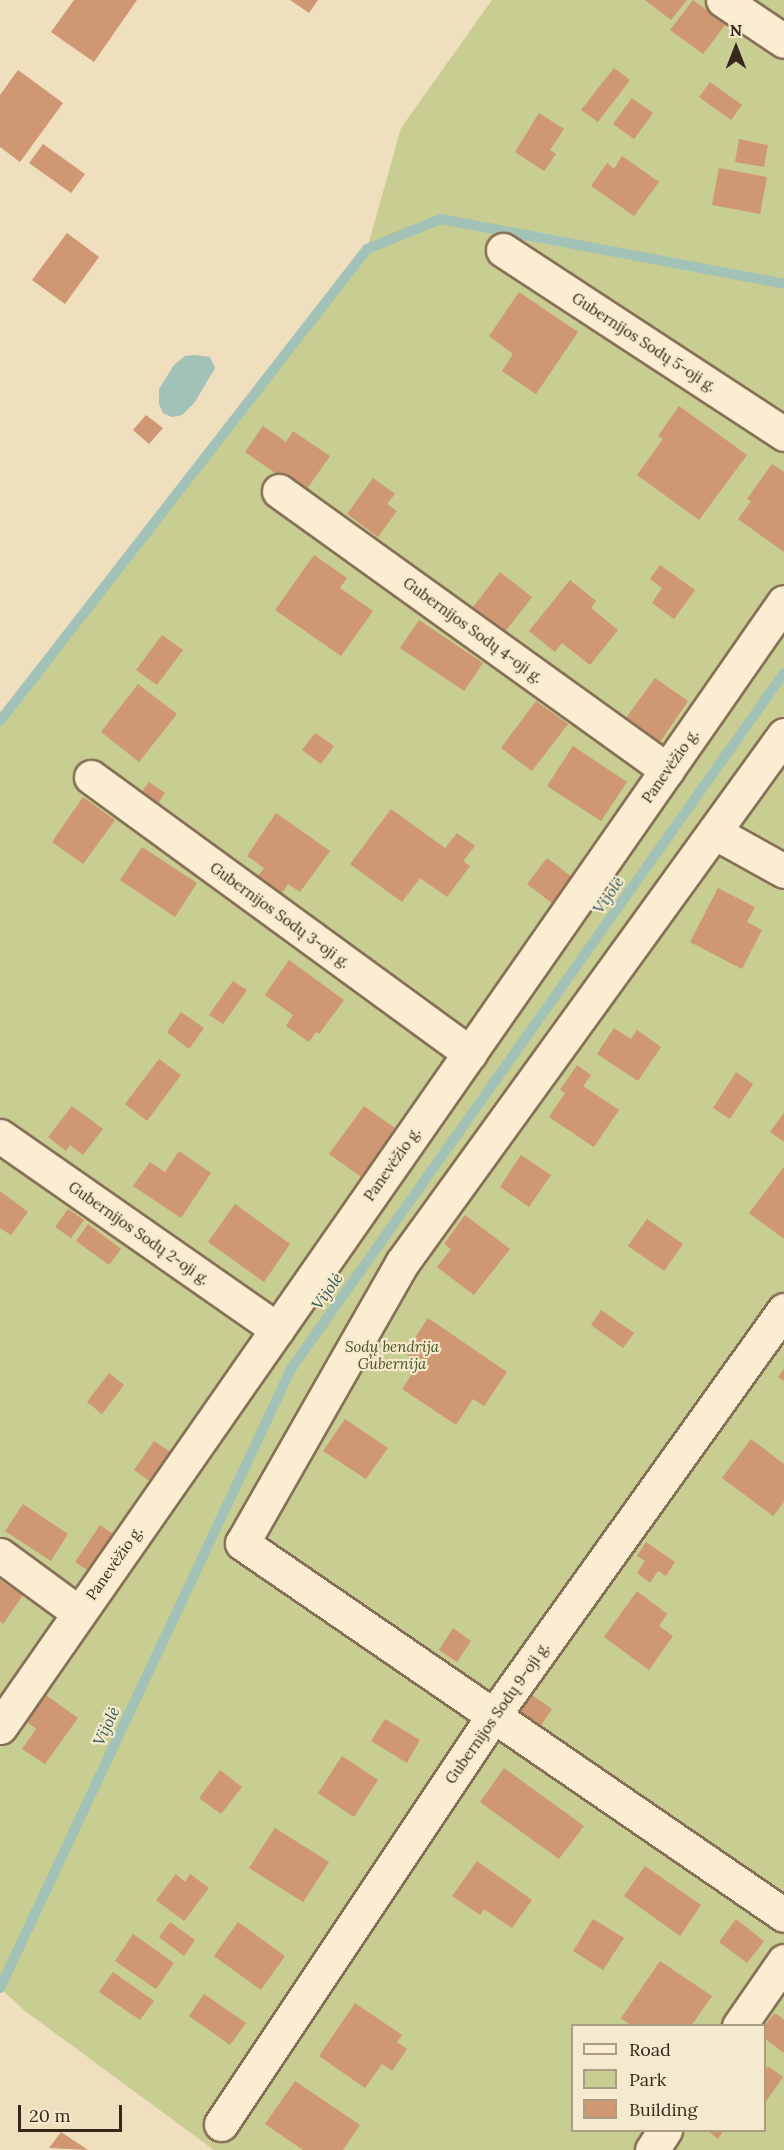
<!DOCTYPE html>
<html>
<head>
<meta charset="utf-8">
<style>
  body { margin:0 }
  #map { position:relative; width:784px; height:2150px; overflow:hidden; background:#efdfbe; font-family:Lora,serif }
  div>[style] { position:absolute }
  .green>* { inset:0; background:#c8cd92 }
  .water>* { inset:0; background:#a2c1b7 }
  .stream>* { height:10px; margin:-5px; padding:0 5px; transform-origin:5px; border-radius:5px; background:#a2c1b7 }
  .building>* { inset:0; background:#cf9772 }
  .roads { filter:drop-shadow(2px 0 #887056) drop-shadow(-2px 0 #887056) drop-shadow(0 2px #887056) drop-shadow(0 -2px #887056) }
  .minor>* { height:33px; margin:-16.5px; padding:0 16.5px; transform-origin:16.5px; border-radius:16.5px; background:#faedd2 }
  span { translate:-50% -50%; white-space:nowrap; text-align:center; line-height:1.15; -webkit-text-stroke:4.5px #f6eace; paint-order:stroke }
  .street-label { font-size:15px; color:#37281c }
  .park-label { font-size:15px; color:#495421; font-style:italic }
  .water-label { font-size:16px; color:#2a5753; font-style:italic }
  .legend { position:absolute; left:571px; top:2024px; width:195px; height:108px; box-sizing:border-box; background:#f6eace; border:2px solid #aa9c87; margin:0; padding:8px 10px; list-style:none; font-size:18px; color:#37281c }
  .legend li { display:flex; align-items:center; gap:12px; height:30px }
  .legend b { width:30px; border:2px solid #aa9c87 }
  .north { position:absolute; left:706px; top:18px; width:60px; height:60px; -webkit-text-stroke:4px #f6eace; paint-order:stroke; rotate:0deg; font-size:16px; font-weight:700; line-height:24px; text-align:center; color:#37281c }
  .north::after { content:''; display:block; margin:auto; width:21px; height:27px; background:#37281c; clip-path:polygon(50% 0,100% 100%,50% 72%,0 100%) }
  .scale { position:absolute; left:18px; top:2105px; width:104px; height:27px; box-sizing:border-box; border:3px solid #37281c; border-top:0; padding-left:8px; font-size:18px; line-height:21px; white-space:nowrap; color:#37281c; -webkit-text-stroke:4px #f6eace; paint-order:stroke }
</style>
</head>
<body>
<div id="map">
  <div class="green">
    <div style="clip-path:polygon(evenodd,492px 0,784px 0,784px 2150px,214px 2150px,25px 2011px,0 1988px,0 721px,367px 249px,401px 128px,492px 0,572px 2026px,764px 2026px,764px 2130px,572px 2130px,572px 2026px)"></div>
  </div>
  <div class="water">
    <div style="clip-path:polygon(195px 355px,210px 357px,215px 368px,195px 402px,182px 415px,172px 417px,163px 413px,159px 404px,159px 389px,174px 365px,185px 356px)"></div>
  </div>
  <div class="stream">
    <div style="left:0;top:721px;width:598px;rotate:-52.13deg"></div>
    <div style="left:367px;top:249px;width:80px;rotate:-22.1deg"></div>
    <div style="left:441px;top:219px;width:349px;rotate:10.7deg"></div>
    <div style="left:0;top:1988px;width:684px;rotate:-64.82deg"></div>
    <div style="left:291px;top:1369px;width:853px;rotate:-54.69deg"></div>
  </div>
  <div class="building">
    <div style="clip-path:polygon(74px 0,137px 0,94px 62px,51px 32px)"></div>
    <div style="clip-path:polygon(290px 0,318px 0,309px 13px)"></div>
    <div style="clip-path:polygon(645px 0,687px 0,671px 20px)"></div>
    <div style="clip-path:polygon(693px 0,726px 24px,703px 54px,670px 30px)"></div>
    <div style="clip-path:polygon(614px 68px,630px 80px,598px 122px,581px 110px)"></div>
    <div style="clip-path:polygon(18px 70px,63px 103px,20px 162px,0 147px,0 95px)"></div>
    <div style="clip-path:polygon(710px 82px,742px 105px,731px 120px,699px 97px)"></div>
    <div style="clip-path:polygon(632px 98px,653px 113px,634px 139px,613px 124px)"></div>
    <div style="clip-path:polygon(539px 113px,564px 129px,550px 150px,556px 154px,544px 171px,515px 152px)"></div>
    <div style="clip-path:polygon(739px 139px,768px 145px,764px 167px,735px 162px)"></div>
    <div style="clip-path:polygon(43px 144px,85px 174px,71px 193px,29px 163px)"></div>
    <div style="clip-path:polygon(622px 156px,659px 182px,634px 216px,591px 186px,607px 163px,614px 169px)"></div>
    <div style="clip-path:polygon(719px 168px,767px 177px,760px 214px,712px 205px)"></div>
    <div style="clip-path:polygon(67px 233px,99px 257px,65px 304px,32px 280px)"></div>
    <div style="clip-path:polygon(519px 292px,578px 332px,536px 394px,502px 371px,513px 354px,489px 336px)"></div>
    <div style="clip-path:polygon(679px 406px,747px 455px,699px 520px,637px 475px,663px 439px,658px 436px)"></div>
    <div style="clip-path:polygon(146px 415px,163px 428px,149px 444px,133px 430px)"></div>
    <div style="clip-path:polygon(263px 426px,286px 442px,293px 431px,330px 456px,304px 493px,245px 452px)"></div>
    <div style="clip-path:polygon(772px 464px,784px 472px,784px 552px,738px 519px,751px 501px,747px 499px)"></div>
    <div style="clip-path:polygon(373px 478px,395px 494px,387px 504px,397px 511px,378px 537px,347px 514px)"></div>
    <div style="clip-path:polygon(314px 555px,347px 578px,340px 588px,373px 611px,341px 656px,275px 610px)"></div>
    <div style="clip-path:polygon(660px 565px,695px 590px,674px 619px,652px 603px,662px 588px,650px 579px)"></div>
    <div style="clip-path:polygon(500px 572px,532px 597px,505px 632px,473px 607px)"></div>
    <div style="clip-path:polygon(570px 580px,596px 601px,591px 608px,618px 630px,590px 665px,562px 643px,555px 652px,529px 631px)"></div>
    <div style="clip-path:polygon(419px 620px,483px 663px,464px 691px,400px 648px)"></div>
    <div style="clip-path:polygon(162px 635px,183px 650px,157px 685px,136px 670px)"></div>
    <div style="clip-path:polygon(655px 678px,688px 701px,660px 742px,626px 718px)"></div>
    <div style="clip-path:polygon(138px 684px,177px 714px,139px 762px,101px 732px)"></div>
    <div style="clip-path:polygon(536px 701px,568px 724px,532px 771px,501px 748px)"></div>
    <div style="clip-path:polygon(315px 733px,334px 746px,321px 764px,302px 750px)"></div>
    <div style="clip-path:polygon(573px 746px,627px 782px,601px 821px,547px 786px)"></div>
    <div style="clip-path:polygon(149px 782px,165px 793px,153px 811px,137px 799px)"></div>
    <div style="clip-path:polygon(83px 797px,115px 820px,83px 864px,52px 842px)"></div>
    <div style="clip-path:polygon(391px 809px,445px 848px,457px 833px,475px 846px,463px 861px,470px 866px,447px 897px,420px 878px,402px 902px,350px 864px)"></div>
    <div style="clip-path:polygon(276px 813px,330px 851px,300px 892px,288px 884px,282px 893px,258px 876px,264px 868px,247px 856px)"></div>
    <div style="clip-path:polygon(142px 847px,197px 883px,175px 917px,120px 880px)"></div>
    <div style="clip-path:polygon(547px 858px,577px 881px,557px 907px,527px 884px)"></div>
    <div style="clip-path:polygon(718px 888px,755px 907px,747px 922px,762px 930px,742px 969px,690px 942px)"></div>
    <div style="clip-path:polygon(289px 960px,344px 1000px,319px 1034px,316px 1032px,309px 1042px,286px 1026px,293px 1015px,265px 995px)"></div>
    <div style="clip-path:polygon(233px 981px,247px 990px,223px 1024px,209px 1015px)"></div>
    <div style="clip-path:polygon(181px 1012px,204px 1028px,189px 1049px,167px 1032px)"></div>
    <div style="clip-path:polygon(614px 1028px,631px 1039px,637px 1030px,661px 1047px,638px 1081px,597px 1054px)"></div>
    <div style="clip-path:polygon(159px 1059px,181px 1075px,147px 1121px,125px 1104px)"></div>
    <div style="clip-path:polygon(577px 1065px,591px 1075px,583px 1086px,619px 1110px,594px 1147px,549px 1117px,565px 1093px,560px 1090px)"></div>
    <div style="clip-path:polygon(736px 1072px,753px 1084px,730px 1119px,713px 1108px)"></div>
    <div style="clip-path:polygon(72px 1106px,103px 1129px,83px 1155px,70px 1145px,66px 1151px,48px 1137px)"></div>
    <div style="clip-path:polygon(364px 1106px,399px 1131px,364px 1179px,329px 1154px)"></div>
    <div style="clip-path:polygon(784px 1113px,784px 1142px,770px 1132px)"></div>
    <div style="clip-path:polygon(179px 1151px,211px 1173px,181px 1218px,133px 1186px,150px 1162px,165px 1172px)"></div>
    <div style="clip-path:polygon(521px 1155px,551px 1175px,529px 1207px,500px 1187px)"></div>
    <div style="clip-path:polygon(784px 1167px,784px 1239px,749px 1213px)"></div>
    <div style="clip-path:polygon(0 1191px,28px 1212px,11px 1235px,0 1228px)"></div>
    <div style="clip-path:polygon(235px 1204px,290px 1244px,264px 1282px,208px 1242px)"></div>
    <div style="clip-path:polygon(68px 1209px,84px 1220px,71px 1238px,55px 1227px)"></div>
    <div style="clip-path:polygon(465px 1215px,510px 1249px,474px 1295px,437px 1267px,451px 1249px,444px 1244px)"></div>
    <div style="clip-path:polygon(647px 1219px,683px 1244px,664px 1271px,628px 1246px)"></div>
    <div style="clip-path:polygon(88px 1224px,121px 1249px,109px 1265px,76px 1241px)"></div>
    <div style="clip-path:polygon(601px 1310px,634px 1333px,623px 1348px,591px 1325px)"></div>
    <div style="clip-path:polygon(428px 1318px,507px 1372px,484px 1406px,473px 1399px,456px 1425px,402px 1389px,419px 1363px,405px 1353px)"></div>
    <div style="clip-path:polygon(784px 1369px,784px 1381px,778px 1377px)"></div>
    <div style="clip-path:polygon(109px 1373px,124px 1385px,102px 1414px,87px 1402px)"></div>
    <div style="clip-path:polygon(345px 1419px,388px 1448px,366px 1479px,323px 1451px)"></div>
    <div style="clip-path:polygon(751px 1439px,784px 1464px,784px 1502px,773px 1516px,722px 1478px)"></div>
    <div style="clip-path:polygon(154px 1441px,175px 1455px,155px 1485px,134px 1470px)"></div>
    <div style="clip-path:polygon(23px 1504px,68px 1534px,51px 1561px,5px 1531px)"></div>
    <div style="clip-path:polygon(100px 1525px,115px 1535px,90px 1572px,75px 1562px)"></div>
    <div style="clip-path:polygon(646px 1542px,675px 1562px,666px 1576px,658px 1571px,650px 1583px,637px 1573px,645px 1561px,637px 1556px)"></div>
    <div style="clip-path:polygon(0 1580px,23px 1595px,3px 1624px,0 1621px)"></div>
    <div style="clip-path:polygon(637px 1591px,667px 1614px,659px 1626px,673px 1636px,649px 1670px,604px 1637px)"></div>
    <div style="clip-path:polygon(453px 1628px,471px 1641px,457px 1662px,439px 1650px)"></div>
    <div style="clip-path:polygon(43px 1693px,78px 1718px,45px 1764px,22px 1749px,36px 1729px,24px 1719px)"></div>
    <div style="clip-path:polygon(532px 1695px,552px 1709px,538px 1730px,518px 1716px)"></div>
    <div style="clip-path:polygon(385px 1719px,420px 1740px,407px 1763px,371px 1741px)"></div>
    <div style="clip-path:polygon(342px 1756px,378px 1780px,354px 1817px,318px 1793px)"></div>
    <div style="clip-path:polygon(504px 1768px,584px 1826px,559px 1859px,480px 1802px)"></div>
    <div style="clip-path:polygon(220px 1770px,242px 1787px,221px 1814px,199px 1798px)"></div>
    <div style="clip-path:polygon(275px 1828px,329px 1862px,303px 1902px,249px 1868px)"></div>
    <div style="clip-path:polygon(477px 1861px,532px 1900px,512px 1928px,484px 1909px,480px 1915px,452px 1896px)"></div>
    <div style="clip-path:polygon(645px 1866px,701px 1905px,680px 1936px,624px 1896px)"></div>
    <div style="clip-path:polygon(176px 1874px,185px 1882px,190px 1874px,209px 1888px,184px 1921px,156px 1900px)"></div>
    <div style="clip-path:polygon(593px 1919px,624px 1938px,603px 1970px,573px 1951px)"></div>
    <div style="clip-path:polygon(736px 1919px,764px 1941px,747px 1963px,719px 1942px)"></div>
    <div style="clip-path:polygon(170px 1922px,195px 1940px,184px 1956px,159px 1937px)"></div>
    <div style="clip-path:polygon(238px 1922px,285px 1956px,261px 1990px,214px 1956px)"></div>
    <div style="clip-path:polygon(133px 1934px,174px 1963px,156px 1989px,115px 1961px)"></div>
    <div style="clip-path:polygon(660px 1961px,712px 1996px,691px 2026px,632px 2026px,621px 2018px)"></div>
    <div style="clip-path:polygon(113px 1972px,154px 2001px,140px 2020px,99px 1992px)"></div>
    <div style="clip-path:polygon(204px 1994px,246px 2023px,230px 2045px,189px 2016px)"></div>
    <div style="clip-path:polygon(355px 2003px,402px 2035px,397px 2042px,407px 2049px,392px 2071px,382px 2064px,365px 2088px,319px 2056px)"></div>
    <div style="clip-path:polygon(775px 2013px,784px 2020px,784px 2053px,764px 2038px,764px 2026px)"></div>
    <div style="clip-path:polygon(768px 2066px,783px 2077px,764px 2104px,764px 2071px)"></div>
    <div style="clip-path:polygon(295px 2081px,360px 2125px,343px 2150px,303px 2150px,265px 2124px)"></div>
    <div style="clip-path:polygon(707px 2130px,724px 2130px,718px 2139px)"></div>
    <div style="clip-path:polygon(61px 2132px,88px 2150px,49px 2148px)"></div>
  </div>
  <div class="roads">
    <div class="minor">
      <div style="left:723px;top:0;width:73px;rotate:33.9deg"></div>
      <div style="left:503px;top:250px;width:336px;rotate:33.2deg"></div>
      <div style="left:279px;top:491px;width:478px;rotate:35.7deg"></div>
      <div style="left:784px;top:735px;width:652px;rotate:125.89deg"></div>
      <div style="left:402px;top:1263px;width:322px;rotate:119.7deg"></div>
      <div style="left:242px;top:1543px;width:657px;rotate:34.46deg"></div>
      <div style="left:91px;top:777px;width:469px;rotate:36.1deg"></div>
      <div style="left:714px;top:832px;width:80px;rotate:29.1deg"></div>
      <div style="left:0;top:1136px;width:338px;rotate:34.9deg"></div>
      <div style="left:0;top:1555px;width:98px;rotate:36.3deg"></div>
      <div style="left:0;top:1727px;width:1371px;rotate:-55.13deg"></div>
      <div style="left:739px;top:2026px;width:79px;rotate:-55.3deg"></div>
      <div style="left:221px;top:2124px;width:492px;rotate:-56.3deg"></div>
      <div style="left:494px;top:1715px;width:498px;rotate:-54.4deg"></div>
      <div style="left:652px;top:2150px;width:24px;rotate:-57deg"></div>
    </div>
  </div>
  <div class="street-label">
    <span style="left:644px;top:342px;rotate:33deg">Gubernijos Sodų 5-oji g.</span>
    <span style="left:473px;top:630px;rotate:36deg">Gubernijos Sodų 4-oji g.</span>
    <span style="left:670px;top:766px;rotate:-55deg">Panevėžio g.</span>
    <span style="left:280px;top:915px;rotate:36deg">Gubernijos Sodų 3-oji g.</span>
    <span style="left:392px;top:1164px;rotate:-55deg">Panevėžio g.</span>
    <span style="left:139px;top:1233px;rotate:35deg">Gubernijos Sodų 2-oji g.</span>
    <span style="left:114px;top:1563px;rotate:-55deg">Panevėžio g.</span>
    <span style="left:497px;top:1713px;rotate:-55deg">Gubernijos Sodų 9-oji g.</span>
  </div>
  <div class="park-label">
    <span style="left:392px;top:1355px">Sodų bendrija<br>Gubernija</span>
  </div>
  <div class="water-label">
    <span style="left:608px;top:895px;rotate:-55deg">Vijolė</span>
    <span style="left:327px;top:1291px;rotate:-55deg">Vijolė</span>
    <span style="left:106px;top:1726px;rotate:-65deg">Vijolė</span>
  </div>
  <ul class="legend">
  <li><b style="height:8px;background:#faedd2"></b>Road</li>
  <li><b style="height:16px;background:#c8cd92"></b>Park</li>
  <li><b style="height:16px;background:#cf9772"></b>Building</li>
  </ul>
  <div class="north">N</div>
  <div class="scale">20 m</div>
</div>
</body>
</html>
